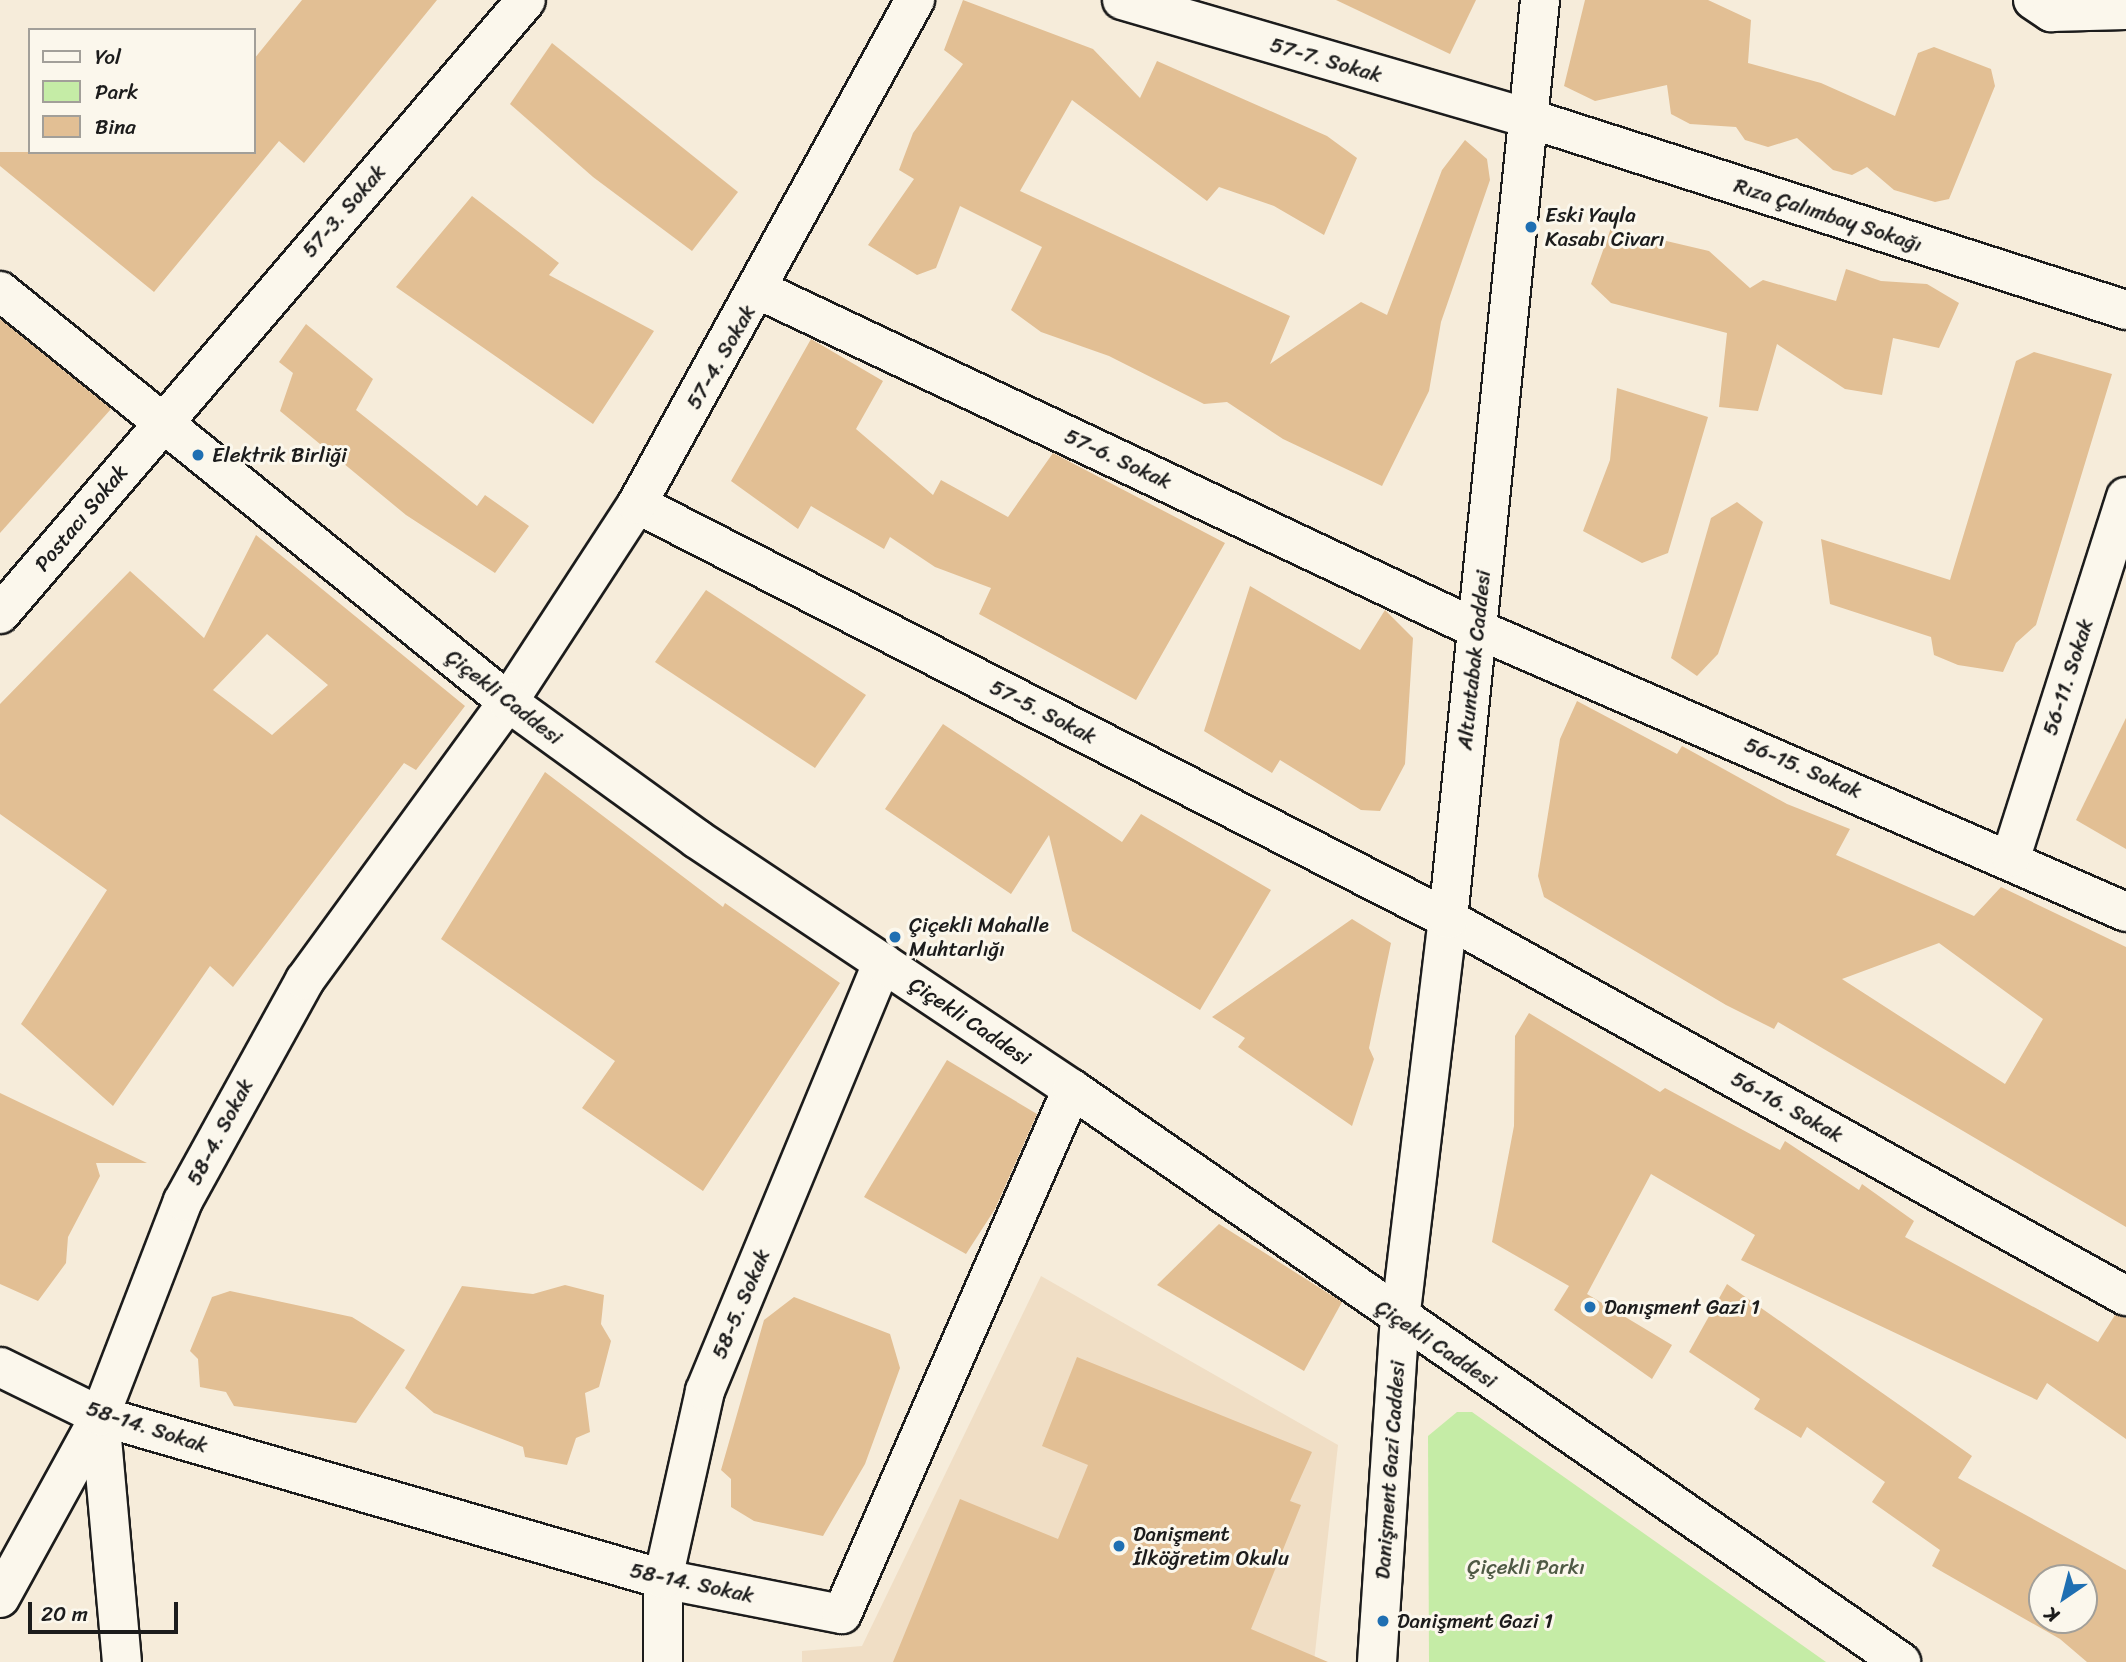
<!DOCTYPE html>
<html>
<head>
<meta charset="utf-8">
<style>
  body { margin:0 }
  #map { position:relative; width:2126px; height:1662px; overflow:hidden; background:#f6ecda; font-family:Sriracha,sans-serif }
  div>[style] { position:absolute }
  .built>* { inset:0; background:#f0dec5 }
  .green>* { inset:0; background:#c5eca6 }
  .building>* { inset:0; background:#e2bf94 }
  .roads { filter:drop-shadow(2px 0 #1c1c1c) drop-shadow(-2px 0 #1c1c1c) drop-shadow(0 2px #1c1c1c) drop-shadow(0 -2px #1c1c1c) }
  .minor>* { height:38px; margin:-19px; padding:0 19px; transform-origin:19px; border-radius:19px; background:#fbf7ec }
  .tertiary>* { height:38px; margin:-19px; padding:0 19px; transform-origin:19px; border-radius:19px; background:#fbf7ec }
  .dots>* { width:19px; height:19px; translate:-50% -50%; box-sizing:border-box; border:4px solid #fbf7ec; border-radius:50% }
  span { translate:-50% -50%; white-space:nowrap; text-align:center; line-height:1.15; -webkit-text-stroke:6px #fbf7ec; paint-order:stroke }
  .street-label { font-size:21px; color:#1c1c1c }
  .poi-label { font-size:21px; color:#1c1c1c }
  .left { translate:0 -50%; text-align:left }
  .park-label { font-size:21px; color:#4f5a45 }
  .legend { position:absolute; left:28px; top:28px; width:228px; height:126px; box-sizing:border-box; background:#fbf7ec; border:2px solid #a29f99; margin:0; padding:9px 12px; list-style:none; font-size:21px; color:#1c1c1c }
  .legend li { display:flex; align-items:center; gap:14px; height:35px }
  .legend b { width:35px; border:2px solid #a29f99 }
  .north { position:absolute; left:2028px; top:1564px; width:70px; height:70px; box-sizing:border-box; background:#fbf7ec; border:2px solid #a29f99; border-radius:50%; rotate:215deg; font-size:19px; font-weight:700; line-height:28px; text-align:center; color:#1c1c1c }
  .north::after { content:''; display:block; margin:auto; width:24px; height:32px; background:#1f6fb2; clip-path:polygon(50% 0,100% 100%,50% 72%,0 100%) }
  .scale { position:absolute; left:28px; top:1602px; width:150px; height:32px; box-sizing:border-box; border:4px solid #1c1c1c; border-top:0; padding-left:9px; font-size:21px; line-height:24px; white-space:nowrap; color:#1c1c1c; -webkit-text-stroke:5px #fbf7ec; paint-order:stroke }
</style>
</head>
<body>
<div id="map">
  <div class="built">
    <div style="clip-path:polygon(1041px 1276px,1338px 1445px,1314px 1662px,802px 1662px,802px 1651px,862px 1646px)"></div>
  </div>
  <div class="green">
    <div style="clip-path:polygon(1457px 1412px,1472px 1412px,1826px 1662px,1429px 1662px,1428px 1436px)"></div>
  </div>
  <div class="building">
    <div style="clip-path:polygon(302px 0,437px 0,304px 163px,279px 141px,154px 292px,0 166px,0 152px,254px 152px,254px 59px)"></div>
    <div style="clip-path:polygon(963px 0,1093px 49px,1140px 98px,1157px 61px,1327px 136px,1357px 158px,1324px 235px,1274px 206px,1219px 187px,1207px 201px,1072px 100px,1020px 191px,1290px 316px,1270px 364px,1361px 302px,1387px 315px,1442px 170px,1465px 140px,1487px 159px,1490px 180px,1441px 322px,1429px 391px,1382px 486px,1283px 439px,1227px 402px,1204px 404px,1109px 356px,1041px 332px,1011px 310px,1042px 247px,960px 206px,936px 268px,917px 275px,868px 245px,914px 179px,899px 170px,913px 133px,963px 64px,944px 50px)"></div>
    <div style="clip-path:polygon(1336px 0,1476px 0,1450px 54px)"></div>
    <div style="clip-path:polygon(1585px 0,1708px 0,1751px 20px,1748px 63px,1821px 83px,1895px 116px,1918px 53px,1934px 47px,1991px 69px,1995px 86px,1949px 199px,1935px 202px,1894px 190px,1867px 167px,1852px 175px,1833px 170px,1797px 138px,1768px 147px,1745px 140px,1736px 127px,1690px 124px,1671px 114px,1667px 85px,1595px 101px,1564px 86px)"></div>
    <div style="clip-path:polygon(552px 43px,738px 192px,692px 251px,593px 177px,510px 104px)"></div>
    <div style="clip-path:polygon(472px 196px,559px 263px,549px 275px,654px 331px,593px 424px,396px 287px)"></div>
    <div style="clip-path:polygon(1611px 228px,1709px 251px,1750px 288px,1763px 280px,1836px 301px,1846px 269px,1881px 281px,1927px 284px,1959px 303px,1939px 348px,1893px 338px,1882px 395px,1845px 389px,1777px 344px,1758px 411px,1719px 407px,1727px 333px,1611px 303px,1591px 284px)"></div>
    <div style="clip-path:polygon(0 319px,111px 409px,0 533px)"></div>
    <div style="clip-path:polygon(306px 324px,373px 379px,356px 410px,477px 506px,485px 495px,529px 526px,495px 573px,406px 515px,280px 411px,293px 373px,279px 362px)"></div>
    <div style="clip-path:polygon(811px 339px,883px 381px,856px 429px,933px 495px,941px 480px,1008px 517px,1053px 453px,1225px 543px,1136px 700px,979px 614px,991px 588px,935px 567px,890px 537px,884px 549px,811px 506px,798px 529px,731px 481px)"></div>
    <div style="clip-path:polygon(2034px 352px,2112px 374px,2036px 625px,2016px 643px,2003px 672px,1958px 665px,1934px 655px,1931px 637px,1830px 604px,1821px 539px,1950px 580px,2016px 361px)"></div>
    <div style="clip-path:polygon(1617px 388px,1708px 417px,1668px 553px,1642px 563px,1583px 531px,1610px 460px)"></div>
    <div style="clip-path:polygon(1737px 502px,1763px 522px,1718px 654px,1697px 676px,1671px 658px,1711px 518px)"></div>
    <div style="clip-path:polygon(evenodd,256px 535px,465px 706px,416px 770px,404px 763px,233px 987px,210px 966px,113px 1106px,21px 1024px,107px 890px,0 814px,0 704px,130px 571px,204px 638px,256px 535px,267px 634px,328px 685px,272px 735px,213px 690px,267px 634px)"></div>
    <div style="clip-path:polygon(1250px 586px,1360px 650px,1385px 610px,1413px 638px,1405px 764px,1380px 811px,1361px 810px,1280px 760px,1272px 773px,1204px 731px)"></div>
    <div style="clip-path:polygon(706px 590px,866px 695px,815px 768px,655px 662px)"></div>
    <div style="clip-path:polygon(evenodd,1577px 701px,1677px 754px,1682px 746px,1787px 804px,1850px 829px,1836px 855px,1974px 916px,2001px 887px,2126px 947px,2126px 1227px,1778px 1022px,1774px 1029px,1726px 1005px,1544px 897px,1538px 876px,1560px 739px,1577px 701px,1939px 943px,2043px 1019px,2005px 1084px,1842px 979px,1939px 943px)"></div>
    <div style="clip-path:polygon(2126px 718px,2126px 849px,2076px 820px)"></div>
    <div style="clip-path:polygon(943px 724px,1122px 842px,1141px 814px,1271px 890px,1200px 1010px,1072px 931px,1049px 835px,1011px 894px,885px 809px)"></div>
    <div style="clip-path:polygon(545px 772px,723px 907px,725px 903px,840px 983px,703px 1191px,582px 1108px,615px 1061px,441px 939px)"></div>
    <div style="clip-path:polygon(1352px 919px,1391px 943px,1369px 1048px,1374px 1059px,1352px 1126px,1238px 1047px,1245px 1038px,1212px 1017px)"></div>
    <div style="clip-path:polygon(1529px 1013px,1660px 1092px,1665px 1088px,1780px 1150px,1785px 1141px,1859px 1190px,1862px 1184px,1914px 1221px,1905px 1237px,2098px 1342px,2115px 1315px,2126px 1318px,2126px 1439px,2047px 1383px,2037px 1400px,1741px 1260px,1755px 1235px,1651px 1174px,1587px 1294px,1672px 1345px,1652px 1379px,1554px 1310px,1569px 1286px,1492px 1242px,1514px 1126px,1515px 1036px)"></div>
    <div style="clip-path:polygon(947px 1060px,1037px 1114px,995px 1209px,966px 1254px,864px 1197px)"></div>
    <div style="clip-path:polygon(0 1093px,147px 1163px,96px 1163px,100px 1176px,68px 1237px,66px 1263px,38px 1301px,0 1284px)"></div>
    <div style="clip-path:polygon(1219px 1224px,1342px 1302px,1304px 1371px,1157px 1285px)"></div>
    <div style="clip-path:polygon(evenodd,1727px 1284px,1972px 1456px,1958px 1478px,2126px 1570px,2126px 1662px,2087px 1662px,2060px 1639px,1932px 1566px,1940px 1550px,1872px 1502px,1885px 1482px,1807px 1427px,1801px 1438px,1754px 1409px,1760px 1399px,1689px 1352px,1727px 1284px,2042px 1578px,2084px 1578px,2084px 1620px,2042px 1620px,2042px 1578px)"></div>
    <div style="clip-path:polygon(565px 1285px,604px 1295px,601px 1324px,611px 1341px,599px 1387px,585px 1393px,590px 1432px,576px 1438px,567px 1465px,525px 1457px,523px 1447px,434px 1413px,405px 1388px,462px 1286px,533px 1294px)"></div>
    <div style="clip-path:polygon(230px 1291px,352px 1317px,405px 1350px,356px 1423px,234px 1406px,226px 1392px,200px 1387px,198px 1359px,190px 1351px,212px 1297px)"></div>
    <div style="clip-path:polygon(794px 1297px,890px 1334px,900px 1368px,865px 1464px,823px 1536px,754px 1521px,731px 1507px,731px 1479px,721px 1470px,764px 1320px)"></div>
    <div style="clip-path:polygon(1077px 1357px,1312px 1452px,1290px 1501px,1301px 1505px,1251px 1629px,1328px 1662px,893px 1662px,960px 1499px,1058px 1539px,1088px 1465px,1042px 1446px)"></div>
  </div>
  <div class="roads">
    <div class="minor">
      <div style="left:1122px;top:0;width:426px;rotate:16.2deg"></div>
      <div style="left:1531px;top:119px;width:625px;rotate:17.8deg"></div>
      <div style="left:2033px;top:0;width:22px;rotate:34deg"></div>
      <div style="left:2051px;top:12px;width:75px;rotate:-1.5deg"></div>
      <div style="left:759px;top:290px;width:794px;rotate:25.27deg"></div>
      <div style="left:1477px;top:629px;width:708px;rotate:23.56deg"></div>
      <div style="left:637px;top:504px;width:911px;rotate:27.1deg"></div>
      <div style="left:1448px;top:919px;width:776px;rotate:29.08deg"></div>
      <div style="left:0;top:614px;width:808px;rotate:-49.41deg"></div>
      <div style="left:2011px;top:857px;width:378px;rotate:-72.3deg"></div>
      <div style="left:0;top:1367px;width:111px;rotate:26.1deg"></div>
      <div style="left:100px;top:1416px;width:586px;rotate:16.15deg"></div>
      <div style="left:663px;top:1579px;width:182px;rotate:11.1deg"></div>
      <div style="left:842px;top:1614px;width:573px;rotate:-66.34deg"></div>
      <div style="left:100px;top:1416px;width:247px;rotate:84.9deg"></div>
      <div style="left:0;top:1598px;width:208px;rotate:-61.2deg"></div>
      <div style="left:100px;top:1416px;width:230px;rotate:-68.9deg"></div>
      <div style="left:183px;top:1201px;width:252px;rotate:-61.1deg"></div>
      <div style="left:305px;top:980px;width:344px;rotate:-53.9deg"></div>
      <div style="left:508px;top:702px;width:236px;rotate:-56.9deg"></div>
      <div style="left:637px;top:504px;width:576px;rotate:-61.12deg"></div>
      <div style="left:663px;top:1662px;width:83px;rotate:-90deg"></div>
      <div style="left:663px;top:1579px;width:193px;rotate:-77.4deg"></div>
      <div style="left:705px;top:1391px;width:464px;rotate:-67.5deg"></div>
      <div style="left:1377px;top:1662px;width:343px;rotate:-86.2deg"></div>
      <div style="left:1400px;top:1320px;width:404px;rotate:-83.2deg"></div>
      <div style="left:1448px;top:919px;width:924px;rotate:-84.28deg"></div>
    </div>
    <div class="tertiary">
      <div style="left:0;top:291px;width:653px;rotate:38.97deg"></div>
      <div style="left:508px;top:702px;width:233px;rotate:35.9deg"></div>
      <div style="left:697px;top:839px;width:451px;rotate:33.7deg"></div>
      <div style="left:1072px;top:1089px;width:1008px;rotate:34.65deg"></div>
    </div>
  </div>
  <div class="dots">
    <div style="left:1531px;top:227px;background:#1f6fb2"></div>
    <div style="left:198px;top:455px;background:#1f6fb2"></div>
    <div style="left:895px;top:937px;background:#1f6fb2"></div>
    <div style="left:1590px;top:1307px;background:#1f6fb2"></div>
    <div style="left:1119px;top:1546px;background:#1f6fb2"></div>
    <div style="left:1383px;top:1621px;background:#1f6fb2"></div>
  </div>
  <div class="street-label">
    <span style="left:1326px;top:60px;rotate:16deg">57-7. Sokak</span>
    <span style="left:344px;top:211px;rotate:-49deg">57-3. Sokak</span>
    <span style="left:1828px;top:215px;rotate:18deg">Rıza Çalımbay Sokağı</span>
    <span style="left:721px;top:357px;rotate:-60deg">57-4. Sokak</span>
    <span style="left:1118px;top:459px;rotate:25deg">57-6. Sokak</span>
    <span style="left:81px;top:518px;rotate:-50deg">Postacı Sokak</span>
    <span style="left:1474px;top:660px;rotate:-84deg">Altuntabak Caddesi</span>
    <span style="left:2068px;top:677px;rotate:-72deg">56-11. Sokak</span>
    <span style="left:504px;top:697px;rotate:38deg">Çiçekli Caddesi</span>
    <span style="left:1043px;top:712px;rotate:27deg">57-5. Sokak</span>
    <span style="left:1803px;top:768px;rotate:23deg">56-15. Sokak</span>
    <span style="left:970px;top:1021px;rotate:34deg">Çiçekli Caddesi</span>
    <span style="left:1787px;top:1107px;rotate:29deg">56-16. Sokak</span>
    <span style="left:220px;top:1132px;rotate:-62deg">58-4. Sokak</span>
    <span style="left:741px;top:1304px;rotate:-67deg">58-5. Sokak</span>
    <span style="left:1436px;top:1344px;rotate:34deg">Çiçekli Caddesi</span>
    <span style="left:147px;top:1427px;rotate:18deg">58-14. Sokak</span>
    <span style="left:1390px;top:1470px;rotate:-86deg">Danişment Gazi Caddesi</span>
    <span style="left:692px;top:1583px;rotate:12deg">58-14. Sokak</span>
  </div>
  <div class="poi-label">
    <span class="left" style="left:1545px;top:227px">Eski Yayla<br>Kasabı Civarı</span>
    <span class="left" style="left:212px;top:455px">Elektrik Birliği</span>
    <span class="left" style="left:909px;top:937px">Çiçekli Mahalle<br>Muhtarlığı</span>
    <span class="left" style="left:1604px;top:1307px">Danışment Gazi 1</span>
    <span class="left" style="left:1133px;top:1546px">Danişment<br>İlköğretim Okulu</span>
    <span class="left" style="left:1397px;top:1621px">Danişment Gazi 1</span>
  </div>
  <div class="park-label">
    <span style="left:1526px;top:1567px">Çiçekli Parkı</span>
  </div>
  <ul class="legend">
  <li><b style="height:9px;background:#fbf7ec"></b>Yol</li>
  <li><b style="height:19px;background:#c5eca6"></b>Park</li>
  <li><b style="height:19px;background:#e2bf94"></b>Bina</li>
  </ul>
  <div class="north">K</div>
  <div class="scale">20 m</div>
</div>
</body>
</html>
